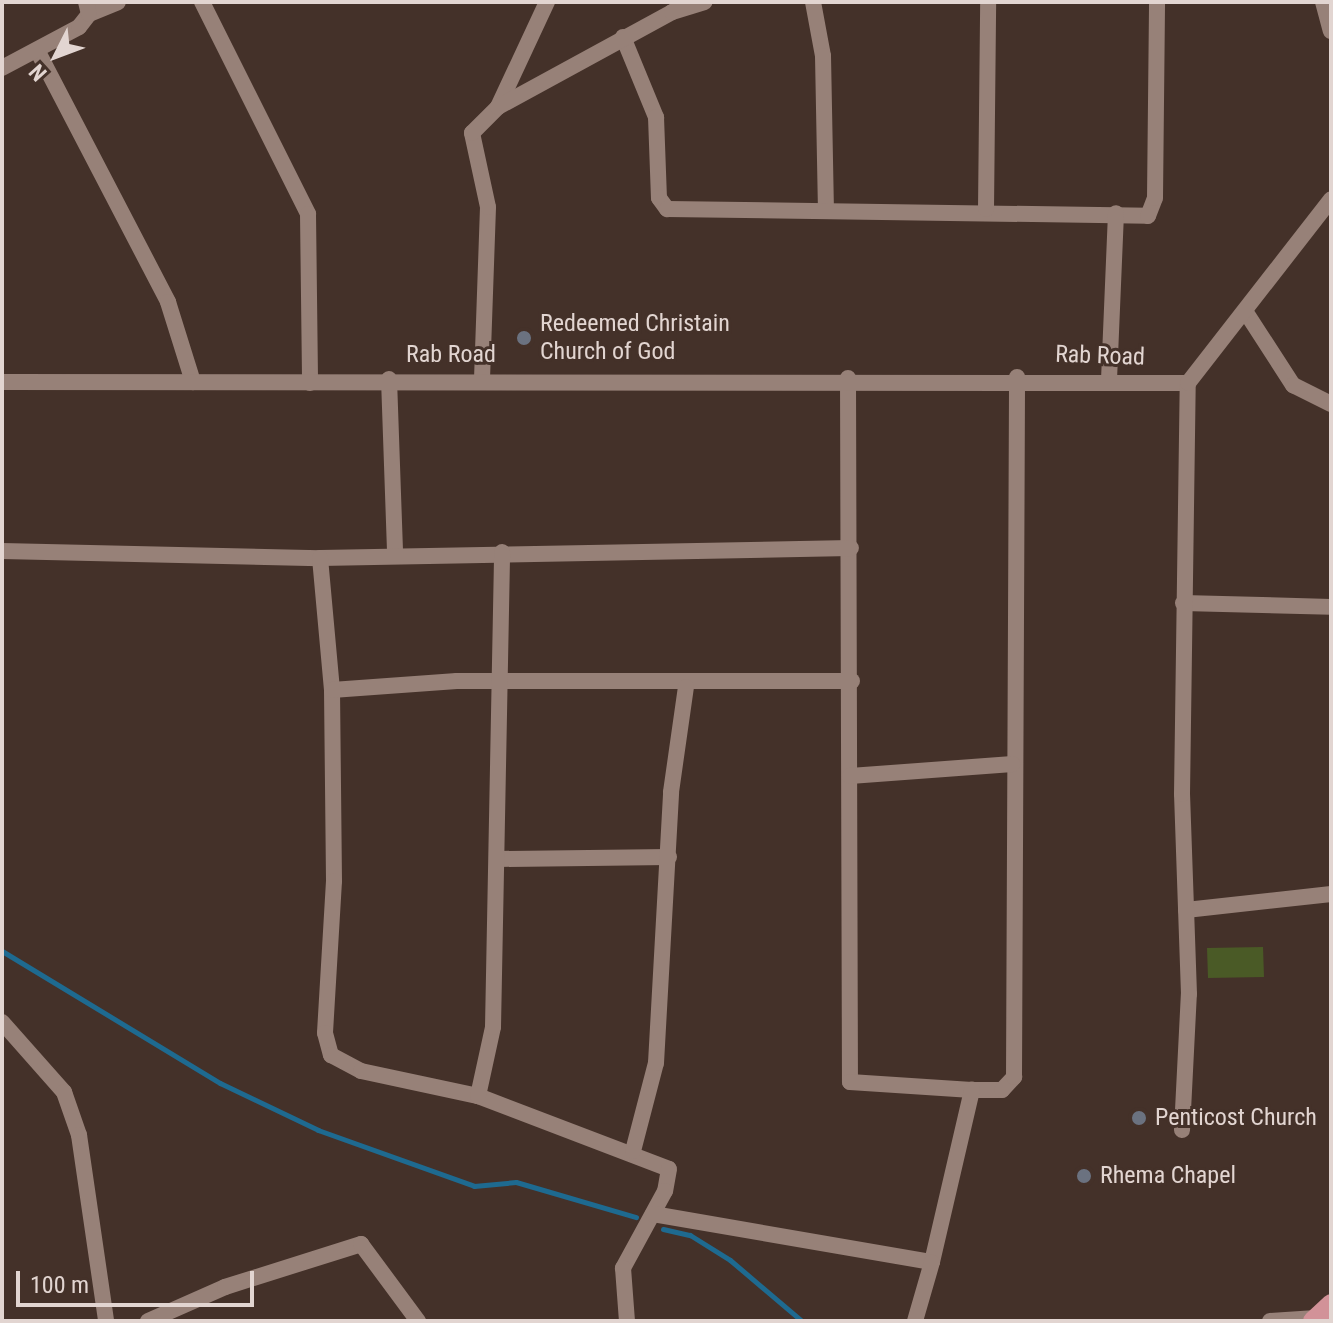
<!DOCTYPE html>
<html>
<head>
<meta charset="utf-8">
<style>
  body { margin:0 }
  #map { position:relative; width:1333px; height:1323px; overflow:hidden; background:#443129; font-family:"Roboto Condensed",sans-serif }
  div>[style] { position:absolute }
  .green>* { inset:0; background:#4a5a26 }
  .stream>* { height:5px; margin:-2.5px; padding:0 2.5px; transform-origin:2.5px; border-radius:2.5px; background:#1e6a90 }
  .minor>* { height:16px; margin:-8px; padding:0 8px; transform-origin:8px; border-radius:8px; background:#978178 }
  .primary>* { height:20px; margin:-10px; padding:0 10px; transform-origin:10px; border-radius:10px; background:#d29298 }
  .dots>* { width:22px; height:22px; translate:-50% -50%; box-sizing:border-box; border:4px solid #443129; border-radius:50% }
  span { translate:-50% -50%; white-space:nowrap; text-align:center; line-height:1.15; -webkit-text-stroke:6px #443129; paint-order:stroke }
  .poi-label { font-size:24px; color:#e2d5d1 }
  .left { translate:0 -50%; text-align:left }
  .street-label { font-size:24px; color:#e2d5d1 }
  .frame { position:absolute; inset:0; border:4px solid #e2d5d1; pointer-events:none }
  .north { position:absolute; left:16px; top:16px; width:80px; height:80px; -webkit-text-stroke:6px #443129; paint-order:stroke; rotate:228deg; font-size:22px; font-weight:700; line-height:32px; text-align:center; color:#e2d5d1 }
  .north::after { content:''; display:block; margin:auto; width:28px; height:36px; background:#e2d5d1; clip-path:polygon(50% 0,100% 100%,50% 72%,0 100%) }
  .scale { position:absolute; left:16px; top:1271px; width:238px; height:36px; box-sizing:border-box; border:4px solid #e2d5d1; border-top:0; padding-left:10px; font-size:24px; line-height:28px; white-space:nowrap; color:#e2d5d1; -webkit-text-stroke:6px #443129; paint-order:stroke }
</style>
</head>
<body>
<div id="map">
  <div class="green">
    <div style="clip-path:polygon(1263px 947px,1264px 977px,1208px 978px,1207px 948px)"></div>
  </div>
  <div class="stream">
    <div style="left:2px;top:951px;width:255px;rotate:31.2deg"></div>
    <div style="left:220px;top:1083px;width:109px;rotate:25.6deg"></div>
    <div style="left:318px;top:1130px;width:166px;rotate:19.7deg"></div>
    <div style="left:474px;top:1186px;width:42px;rotate:-5.4deg"></div>
    <div style="left:516px;top:1182px;width:125px;rotate:16.3deg"></div>
    <div style="left:663px;top:1229px;width:28px;rotate:13deg"></div>
    <div style="left:690px;top:1235px;width:47px;rotate:32deg"></div>
    <div style="left:730px;top:1260px;width:94px;rotate:40.3deg"></div>
  </div>
  <div class="minor">
    <div style="left:202px;top:2px;width:237px;rotate:63.4deg"></div>
    <div style="left:308px;top:214px;width:169px;rotate:89.3deg"></div>
    <div style="left:813px;top:2px;width:55px;rotate:79.5deg"></div>
    <div style="left:823px;top:56px;width:153px;rotate:88.9deg"></div>
    <div style="left:1323px;top:2px;width:30px;rotate:75deg"></div>
    <div style="left:89px;top:14px;width:31px;rotate:-22deg"></div>
    <div style="left:623px;top:37px;width:87px;rotate:67.6deg"></div>
    <div style="left:656px;top:117px;width:81px;rotate:87.9deg"></div>
    <div style="left:659px;top:198px;width:14px;rotate:54deg"></div>
    <div style="left:667px;top:209px;width:481px;rotate:0.8deg"></div>
    <div style="left:1148px;top:216px;width:19px;rotate:-69deg"></div>
    <div style="left:1155px;top:198px;width:196px;rotate:-89.4deg"></div>
    <div style="left:37px;top:50px;width:284px;rotate:62.5deg"></div>
    <div style="left:168px;top:302px;width:84px;rotate:72.6deg"></div>
    <div style="left:2px;top:68px;width:87px;rotate:-28deg"></div>
    <div style="left:79px;top:27px;width:16px;rotate:-52deg"></div>
    <div style="left:89px;top:14px;width:12px;rotate:-104deg"></div>
    <div style="left:498px;top:107px;width:116px;rotate:-65deg"></div>
    <div style="left:986px;top:209px;width:207px;rotate:-89.4deg"></div>
    <div style="left:1247px;top:314px;width:85px;rotate:57.1deg"></div>
    <div style="left:1293px;top:385px;width:42px;rotate:26.6deg"></div>
    <div style="left:848px;top:378px;width:704px;rotate:89.84deg"></div>
    <div style="left:850px;top:1082px;width:122px;rotate:3.8deg"></div>
    <div style="left:972px;top:1090px;width:30px"></div>
    <div style="left:1002px;top:1090px;width:18px;rotate:-47deg"></div>
    <div style="left:1014px;top:1077px;width:700px;rotate:-89.75deg"></div>
    <div style="left:389px;top:379px;width:175px;rotate:88deg"></div>
    <div style="left:482px;top:379px;width:172px;rotate:-88deg"></div>
    <div style="left:488px;top:207px;width:76px;rotate:-102.2deg"></div>
    <div style="left:472px;top:133px;width:37px;rotate:-45deg"></div>
    <div style="left:498px;top:107px;width:198px;rotate:-28.6deg"></div>
    <div style="left:672px;top:12px;width:34px;rotate:-17deg"></div>
    <div style="left:1109px;top:380px;width:167px;rotate:-87.6deg"></div>
    <div style="left:2px;top:382px;width:1186px;rotate:0.05deg"></div>
    <div style="left:2px;top:551px;width:318px;rotate:1.3deg"></div>
    <div style="left:320px;top:558px;width:531px;rotate:-1.08deg"></div>
    <div style="left:320px;top:558px;width:133px;rotate:84.8deg"></div>
    <div style="left:332px;top:690px;width:191px;rotate:89.4deg"></div>
    <div style="left:334px;top:881px;width:152px;rotate:93.4deg"></div>
    <div style="left:325px;top:1033px;width:23px;rotate:75deg"></div>
    <div style="left:331px;top:1055px;width:34px;rotate:28deg"></div>
    <div style="left:361px;top:1071px;width:120px;rotate:12.1deg"></div>
    <div style="left:478px;top:1096px;width:204px;rotate:20.9deg"></div>
    <div style="left:669px;top:1169px;width:22px;rotate:100deg"></div>
    <div style="left:665px;top:1191px;width:88px;rotate:118.6deg"></div>
    <div style="left:623px;top:1268px;width:53px;rotate:85.7deg"></div>
    <div style="left:1183px;top:603px;width:148px;rotate:1.5deg"></div>
    <div style="left:332px;top:690px;width:125px;rotate:-4.1deg"></div>
    <div style="left:457px;top:681px;width:395px"></div>
    <div style="left:850px;top:776px;width:163px;rotate:-4.2deg"></div>
    <div style="left:499px;top:859px;width:170px;rotate:-0.7deg"></div>
    <div style="left:1186px;top:910px;width:146px;rotate:-6.3deg"></div>
    <div style="left:2px;top:1022px;width:94px;rotate:48.5deg"></div>
    <div style="left:64px;top:1092px;width:46px;rotate:70.8deg"></div>
    <div style="left:79px;top:1135px;width:188px;rotate:81.7deg"></div>
    <div style="left:478px;top:1096px;width:71px;rotate:-77.7deg"></div>
    <div style="left:493px;top:1027px;width:475px;rotate:-88.9deg"></div>
    <div style="left:1182px;top:1130px;width:136px;rotate:-87.1deg"></div>
    <div style="left:1189px;top:994px;width:200px;rotate:-92deg"></div>
    <div style="left:1182px;top:794px;width:411px;rotate:-89.2deg"></div>
    <div style="left:1188px;top:383px;width:233px;rotate:-52.1deg"></div>
    <div style="left:633px;top:1151px;width:91px;rotate:-75.4deg"></div>
    <div style="left:656px;top:1063px;width:271px;rotate:-86.8deg"></div>
    <div style="left:671px;top:792px;width:106px;rotate:-81.9deg"></div>
    <div style="left:653px;top:1214px;width:283px;rotate:9.8deg"></div>
    <div style="left:932px;top:1262px;width:177px;rotate:-76.9deg"></div>
    <div style="left:148px;top:1321px;width:84px;rotate:-23.8deg"></div>
    <div style="left:225px;top:1287px;width:143px;rotate:-17.5deg"></div>
    <div style="left:361px;top:1244px;width:96px;rotate:53.5deg"></div>
    <div style="left:915px;top:1321px;width:61px;rotate:-73.9deg"></div>
    <div style="left:1270px;top:1321px;width:46px;rotate:-3.7deg"></div>
  </div>
  <div class="primary">
    <div style="left:1313px;top:1321px;width:25px;rotate:-43deg"></div>
  </div>
  <div class="dots">
    <div style="left:524px;top:338px;background:#6b7280"></div>
    <div style="left:1139px;top:1118px;background:#6b7280"></div>
    <div style="left:1084px;top:1176px;background:#6b7280"></div>
  </div>
  <div class="poi-label">
    <span class="left" style="left:540px;top:338px">Redeemed Christain<br>Church of God</span>
    <span class="left" style="left:1155px;top:1118px">Penticost Church</span>
    <span class="left" style="left:1100px;top:1176px">Rhema Chapel</span>
  </div>
  <div class="street-label">
    <span style="left:451px;top:355px">Rab Road</span>
    <span style="left:1100px;top:356px;rotate:2deg">Rab Road</span>
  </div>
  <div class="frame"></div>
  <div class="north">N</div>
  <div class="scale">100 m</div>
</div>
</body>
</html>
